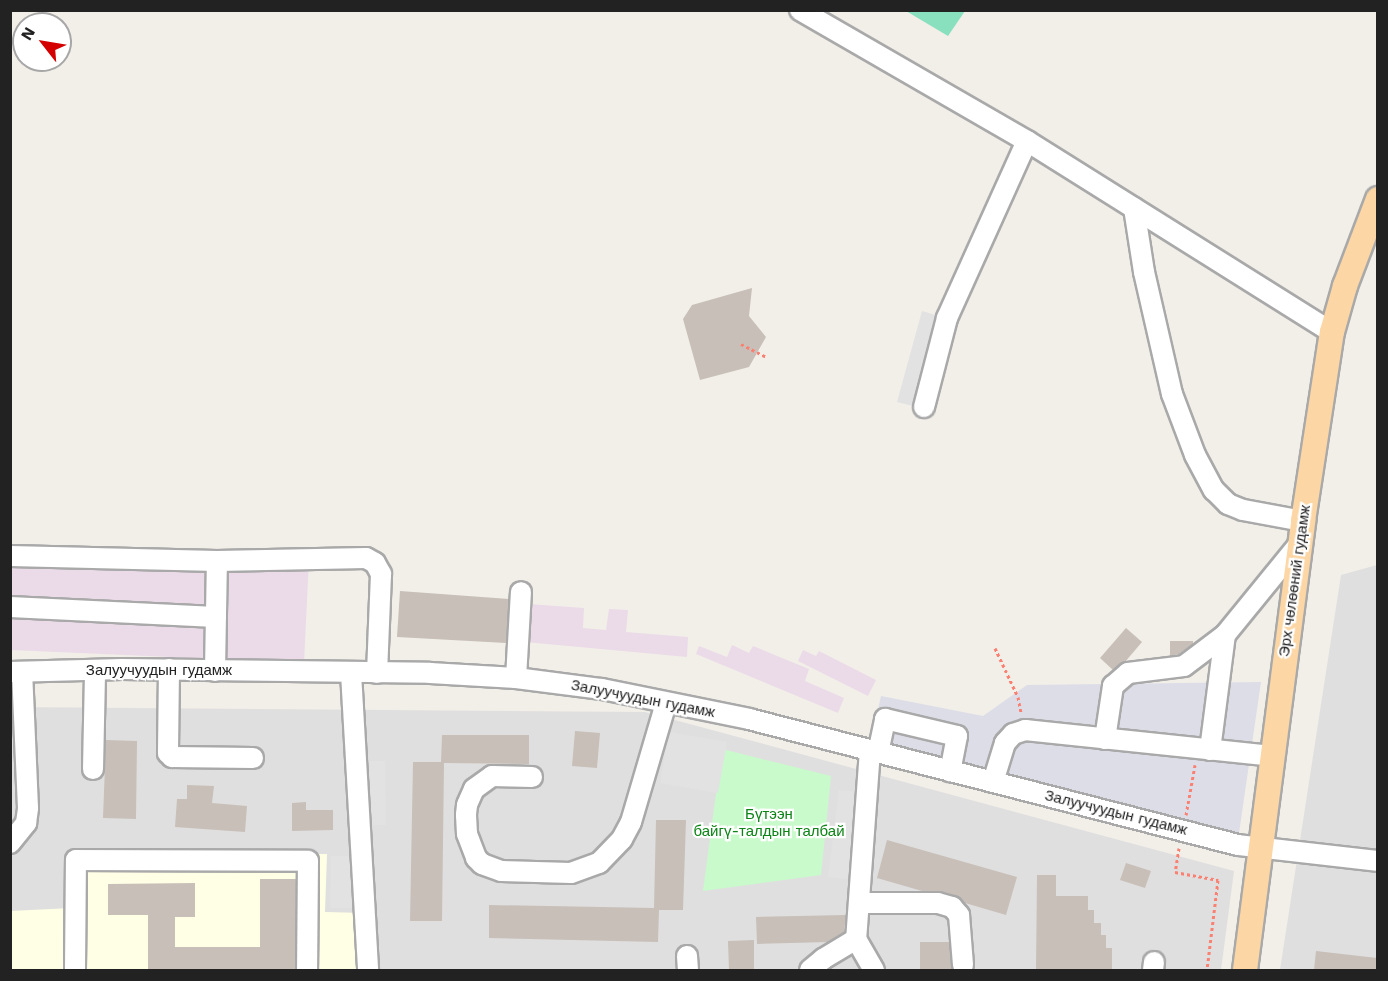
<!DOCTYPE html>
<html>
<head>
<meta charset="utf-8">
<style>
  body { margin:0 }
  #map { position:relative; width:1388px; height:981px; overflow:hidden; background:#f2efe9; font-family:"Work Sans",sans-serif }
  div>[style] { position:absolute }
  .residential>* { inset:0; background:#e0dfdf }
  .industrial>* { inset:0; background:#ebdbe8 }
  .education>* { inset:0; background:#ffffe5 }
  .park>* { inset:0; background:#c8facc }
  .pitch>* { inset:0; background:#88e0be }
  .parking>* { inset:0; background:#e2e2e2 }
  .plaza>* { inset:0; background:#dddde8 }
  .building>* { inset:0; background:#c7bfb8 }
  .path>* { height:3px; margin-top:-1.5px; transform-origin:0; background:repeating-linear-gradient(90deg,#fa8072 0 3px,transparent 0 6px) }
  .roads { filter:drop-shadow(2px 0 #a9a9a9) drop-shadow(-2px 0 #a9a9a9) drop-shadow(0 2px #a9a9a9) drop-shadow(0 -2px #a9a9a9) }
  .minor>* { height:20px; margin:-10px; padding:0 10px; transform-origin:10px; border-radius:10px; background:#fff }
  .major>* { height:24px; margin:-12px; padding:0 12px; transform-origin:12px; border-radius:12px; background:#fcd6a4 }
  span { translate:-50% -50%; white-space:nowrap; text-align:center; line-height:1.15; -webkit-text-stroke:4.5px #fff; paint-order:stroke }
  .street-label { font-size:15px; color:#222 }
  .park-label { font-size:15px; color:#0c8416 }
  .frame { position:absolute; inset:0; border:12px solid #222; pointer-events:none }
  .north { position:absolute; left:12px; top:12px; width:60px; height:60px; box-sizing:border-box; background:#fff; border:2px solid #a7a7a7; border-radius:50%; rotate:301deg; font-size:16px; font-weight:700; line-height:24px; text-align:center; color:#222 }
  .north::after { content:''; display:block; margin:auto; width:21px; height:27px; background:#d40000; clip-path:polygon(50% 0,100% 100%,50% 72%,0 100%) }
</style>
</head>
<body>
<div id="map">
  <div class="residential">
    <div style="clip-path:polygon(1377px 565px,1377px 970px,1280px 970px,1341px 575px)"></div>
    <div style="clip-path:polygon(11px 707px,645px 712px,1234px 871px,1221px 970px,11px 970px)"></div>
  </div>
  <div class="industrial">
    <div style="clip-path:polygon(11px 546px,309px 559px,304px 663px,11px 650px)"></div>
    <div style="clip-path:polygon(529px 604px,584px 608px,583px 628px,606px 630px,609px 609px,628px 610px,626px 632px,688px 637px,687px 657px,525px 642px)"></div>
    <div style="clip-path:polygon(732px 645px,749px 653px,753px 646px,809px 669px,805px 681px,844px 698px,838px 713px,696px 654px,699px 646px,727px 657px)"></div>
    <div style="clip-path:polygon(803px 650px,816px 656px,819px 651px,876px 680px,868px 696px,798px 661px)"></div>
  </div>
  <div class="education">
    <div style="clip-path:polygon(71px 853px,327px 854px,325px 912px,364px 913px,364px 970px,11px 970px,10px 911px,72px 908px)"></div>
  </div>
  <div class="park">
    <div style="clip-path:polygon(722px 749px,831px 776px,821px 875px,703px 891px)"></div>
  </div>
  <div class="pitch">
    <div style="clip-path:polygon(906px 11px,965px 11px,948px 36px)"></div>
  </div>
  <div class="parking">
    <div style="clip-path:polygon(922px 311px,942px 317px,917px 407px,897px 402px)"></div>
    <div style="clip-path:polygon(669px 732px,727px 742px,718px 793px,660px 783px)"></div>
    <div style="clip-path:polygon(369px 761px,385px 761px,386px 825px,369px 825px)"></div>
    <div style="clip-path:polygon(839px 790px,858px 792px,848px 879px,828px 877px)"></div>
    <div style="clip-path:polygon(331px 856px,357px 856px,356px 908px,330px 908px)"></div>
  </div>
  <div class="plaza">
    <div style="clip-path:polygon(1261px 682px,1239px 833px,871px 740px,881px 696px,983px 716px,1027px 685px)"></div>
  </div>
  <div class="building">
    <div style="clip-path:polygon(752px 288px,749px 316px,766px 337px,749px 367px,700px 380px,683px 319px,692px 305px)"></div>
    <div style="clip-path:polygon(400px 591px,509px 599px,506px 643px,397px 637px)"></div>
    <div style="clip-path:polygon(1126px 628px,1142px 642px,1125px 662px,1113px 670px,1100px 658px)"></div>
    <div style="clip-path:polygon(1170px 641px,1193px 641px,1193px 644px,1179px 654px,1170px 656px)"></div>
    <div style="clip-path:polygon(575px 731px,600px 733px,597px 768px,572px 766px)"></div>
    <div style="clip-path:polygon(442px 735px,529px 735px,529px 764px,444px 763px,442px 921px,410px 921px,413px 762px,441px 762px)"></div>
    <div style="clip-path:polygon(106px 740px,137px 741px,136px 819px,103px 818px)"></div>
    <div style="clip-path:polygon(187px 785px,214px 786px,212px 803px,247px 806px,245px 832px,175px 827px,177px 799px,187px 799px)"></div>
    <div style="clip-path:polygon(306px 802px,306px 810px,333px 810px,333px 830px,292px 831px,292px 803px)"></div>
    <div style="clip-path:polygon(656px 820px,686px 820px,683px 910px,659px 910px,658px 942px,489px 938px,489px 905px,654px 908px)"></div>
    <div style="clip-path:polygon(887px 840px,1017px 877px,1006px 915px,965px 903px,956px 896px,941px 891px,922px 891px,877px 878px)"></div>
    <div style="clip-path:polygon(1126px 863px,1151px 871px,1145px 888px,1120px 880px)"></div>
    <div style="clip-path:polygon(1037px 875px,1056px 875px,1056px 896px,1088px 896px,1088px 910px,1094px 910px,1094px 923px,1101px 923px,1101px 935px,1106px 935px,1106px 948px,1112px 948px,1112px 970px,1036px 970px)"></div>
    <div style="clip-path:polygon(260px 879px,296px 879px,295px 970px,148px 970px,148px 915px,108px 915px,108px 884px,195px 883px,195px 917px,175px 917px,175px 947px,260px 947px)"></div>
    <div style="clip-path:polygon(846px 915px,844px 932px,828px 942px,757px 944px,756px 917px)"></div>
    <div style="clip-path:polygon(754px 940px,754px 970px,729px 970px,728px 941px)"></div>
    <div style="clip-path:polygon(920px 942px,949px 942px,953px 970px,920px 970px)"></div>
    <div style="clip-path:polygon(1316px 951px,1377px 958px,1377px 970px,1314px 970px)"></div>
  </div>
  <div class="path">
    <div style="left:741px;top:344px;width:28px;rotate:27deg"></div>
    <div style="left:995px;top:648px;width:54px;rotate:64.9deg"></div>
    <div style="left:1018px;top:697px;width:16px;rotate:79deg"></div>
    <div style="left:1186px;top:815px;width:51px;rotate:-79.8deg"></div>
    <div style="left:1179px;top:848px;width:24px;rotate:99deg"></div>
    <div style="left:1175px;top:872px;width:44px;rotate:10.5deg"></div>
    <div style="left:1218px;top:880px;width:91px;rotate:97deg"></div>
  </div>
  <div class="roads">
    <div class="minor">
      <div style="left:800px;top:10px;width:262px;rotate:30deg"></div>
      <div style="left:1027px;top:141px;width:360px;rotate:32.1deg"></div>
      <div style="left:1134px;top:208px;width:65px;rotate:81.1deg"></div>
      <div style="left:1144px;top:272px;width:125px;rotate:77.1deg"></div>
      <div style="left:1172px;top:394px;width:65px;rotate:69.3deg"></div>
      <div style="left:1195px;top:455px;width:40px;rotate:62deg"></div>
      <div style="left:1214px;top:490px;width:20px;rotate:45deg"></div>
      <div style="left:1228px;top:504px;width:16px;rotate:22deg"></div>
      <div style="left:1243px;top:510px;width:61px;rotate:10.4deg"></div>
      <div style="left:924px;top:407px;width:92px;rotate:-75.5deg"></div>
      <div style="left:947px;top:318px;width:194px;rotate:-65.7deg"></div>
      <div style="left:10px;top:556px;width:207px;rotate:1.4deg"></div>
      <div style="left:10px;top:607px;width:206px;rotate:2.8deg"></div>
      <div style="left:169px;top:669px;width:84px;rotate:90.7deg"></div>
      <div style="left:168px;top:753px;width:6px;rotate:45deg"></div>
      <div style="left:172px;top:757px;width:81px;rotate:0.7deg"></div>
      <div style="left:215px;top:671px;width:110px;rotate:-89deg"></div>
      <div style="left:217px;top:561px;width:149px;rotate:-1.2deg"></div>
      <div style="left:366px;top:558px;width:10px;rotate:29deg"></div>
      <div style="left:375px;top:563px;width:13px;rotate:61deg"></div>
      <div style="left:381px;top:574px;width:99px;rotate:92.3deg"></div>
      <div style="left:10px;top:672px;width:112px;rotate:-1.5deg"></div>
      <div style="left:122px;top:669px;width:308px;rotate:0.7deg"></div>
      <div style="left:430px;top:673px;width:86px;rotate:3.3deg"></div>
      <div style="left:516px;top:678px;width:87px;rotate:7.3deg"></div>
      <div style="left:602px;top:689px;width:150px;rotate:11.5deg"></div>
      <div style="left:749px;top:719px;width:505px;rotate:14.45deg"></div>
      <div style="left:1238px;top:845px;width:141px;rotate:6.5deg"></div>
      <div style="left:351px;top:673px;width:297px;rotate:86.7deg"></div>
      <div style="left:516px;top:678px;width:86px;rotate:-86.7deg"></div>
      <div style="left:1105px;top:739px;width:54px;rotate:-81.4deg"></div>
      <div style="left:1113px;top:686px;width:20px;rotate:-41deg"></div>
      <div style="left:1128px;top:673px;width:56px;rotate:-7.1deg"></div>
      <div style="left:1184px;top:666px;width:51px;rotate:-37.1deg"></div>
      <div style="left:870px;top:750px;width:190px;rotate:94.2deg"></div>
      <div style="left:856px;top:939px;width:36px;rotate:60deg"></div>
      <div style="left:1210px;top:750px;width:116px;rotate:-82.6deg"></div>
      <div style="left:1225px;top:635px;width:119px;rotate:-50.8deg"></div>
      <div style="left:878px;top:753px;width:35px;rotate:-78deg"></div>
      <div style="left:885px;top:719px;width:74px;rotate:13.3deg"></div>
      <div style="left:957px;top:736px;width:36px;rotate:101deg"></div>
      <div style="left:93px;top:769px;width:99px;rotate:-88.8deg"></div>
      <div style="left:532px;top:777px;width:40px;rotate:-178.6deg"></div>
      <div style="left:492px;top:776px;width:22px;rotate:144deg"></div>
      <div style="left:474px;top:789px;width:17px;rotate:114deg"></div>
      <div style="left:467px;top:805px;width:10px;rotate:96deg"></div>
      <div style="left:466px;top:815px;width:19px;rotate:87deg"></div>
      <div style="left:467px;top:834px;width:26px;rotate:69deg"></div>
      <div style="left:476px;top:858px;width:8px;rotate:45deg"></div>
      <div style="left:482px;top:864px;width:20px;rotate:20deg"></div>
      <div style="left:501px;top:871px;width:70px;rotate:1.6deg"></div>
      <div style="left:571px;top:873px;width:30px;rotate:-20deg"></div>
      <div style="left:599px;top:863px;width:33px;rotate:-46deg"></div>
      <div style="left:622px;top:839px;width:19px;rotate:-62deg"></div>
      <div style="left:631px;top:822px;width:124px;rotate:-73.6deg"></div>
      <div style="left:993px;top:782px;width:41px;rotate:-72.9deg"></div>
      <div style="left:1005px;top:743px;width:12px;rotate:-48deg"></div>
      <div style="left:1013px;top:734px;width:13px;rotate:-18deg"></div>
      <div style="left:1025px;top:730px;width:248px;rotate:6deg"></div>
      <div style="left:10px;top:843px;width:26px;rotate:-51deg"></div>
      <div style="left:26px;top:823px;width:15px;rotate:-82deg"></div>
      <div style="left:28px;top:808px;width:136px;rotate:-92.5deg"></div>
      <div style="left:859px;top:903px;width:79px"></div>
      <div style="left:938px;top:903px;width:15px;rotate:16deg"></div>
      <div style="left:952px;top:907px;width:11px;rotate:49deg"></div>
      <div style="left:959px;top:915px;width:50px;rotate:85.4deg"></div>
      <div style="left:687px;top:956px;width:14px;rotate:86deg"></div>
      <div style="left:75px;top:970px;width:110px;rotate:-89.5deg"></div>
      <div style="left:76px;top:860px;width:232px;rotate:0.2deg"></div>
      <div style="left:308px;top:861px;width:109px;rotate:90.5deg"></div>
      <div style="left:810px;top:970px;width:17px;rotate:-40deg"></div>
      <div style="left:823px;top:959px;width:39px;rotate:-31deg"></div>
      <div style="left:1153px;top:970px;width:8px;rotate:-83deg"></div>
    </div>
    <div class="major">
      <div style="left:1245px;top:970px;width:453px;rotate:-82.6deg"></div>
      <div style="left:1303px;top:521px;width:191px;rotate:-81.3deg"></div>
      <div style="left:1332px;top:332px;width:48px;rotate:-74.2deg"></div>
      <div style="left:1345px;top:286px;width:93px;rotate:-69.2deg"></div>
    </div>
  </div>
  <div class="street-label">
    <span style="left:1295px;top:581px;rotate:-82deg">Эрх чөлөөний гудамж</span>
    <span style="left:159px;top:671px">Залуучуудын гудамж</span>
    <span style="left:643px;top:699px;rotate:11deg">Залуучуудын гудамж</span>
    <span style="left:1116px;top:813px;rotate:14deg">Залуучуудын гудамж</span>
  </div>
  <div class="park-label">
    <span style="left:769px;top:823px">Бүтээн<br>байгү-талдын талбай</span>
  </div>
  <div class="frame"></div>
  <div class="north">N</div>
</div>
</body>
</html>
